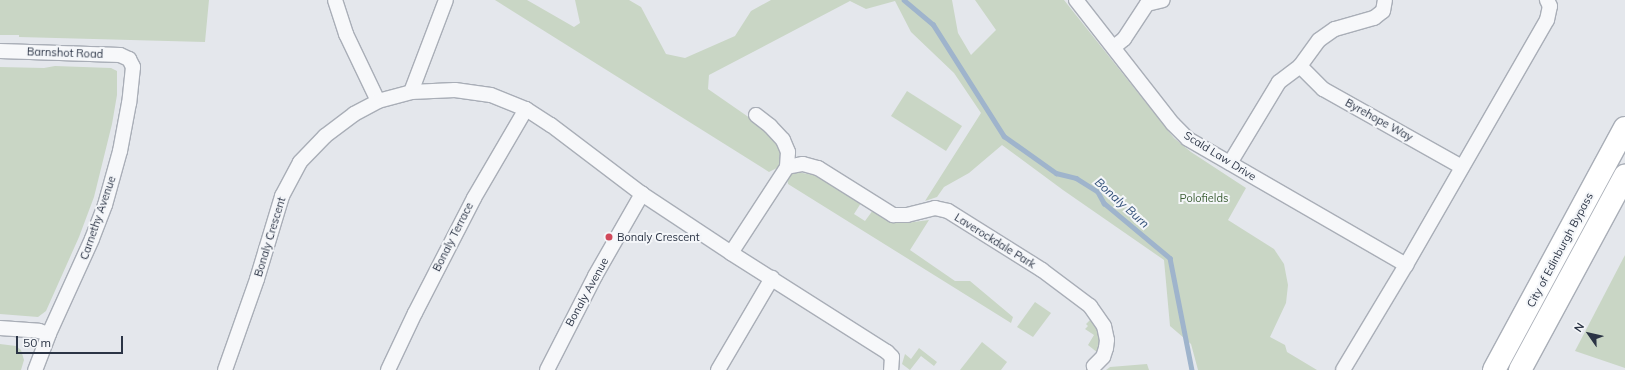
<!DOCTYPE html>
<html>
<head>
<meta charset="utf-8">
<style>
  body { margin:0 }
  #map { position:relative; width:1625px; height:370px; overflow:hidden; background:#e4e7ec; font-family:Mulish,sans-serif }
  div>[style] { position:absolute }
  .green>* { inset:0; background:#c9d6c5 }
  .stream>* { height:4.5px; margin:-2.25px; padding:0 2.25px; transform-origin:2.25px; border-radius:2.25px; background:#9fb4cc }
  .roads { filter:drop-shadow(1px 0 #a9aeb7) drop-shadow(-1px 0 #a9aeb7) drop-shadow(0 1px #a9aeb7) drop-shadow(0 -1px #a9aeb7) }
  .minor>* { height:14px; margin:-7px; padding:0 7px; transform-origin:7px; border-radius:7px; background:#f7f8fa }
  .trunk>* { height:22px; margin:-11px; padding:0 11px; transform-origin:11px; border-radius:11px; background:#fff }
  .dots>* { width:11px; height:11px; translate:-50% -50%; box-sizing:border-box; border:2px solid #f4f6f9; border-radius:50% }
  span { translate:-50% -50%; white-space:nowrap; text-align:center; line-height:1.15; -webkit-text-stroke:4px #f4f6f9; paint-order:stroke }
  .street-label { font-size:11px; color:#2b3445 }
  .park-label { font-size:11px; color:#3f6138 }
  .poi-label { font-size:11px; color:#2b3445 }
  .left { translate:0 -50%; text-align:left }
  .water-label { font-size:12px; color:#34527a; font-style:italic }
  .north { position:absolute; left:1569px; top:314px; width:40px; height:40px; -webkit-text-stroke:3px #f4f6f9; paint-order:stroke; rotate:304deg; font-size:11px; font-weight:700; line-height:16px; text-align:center; color:#2b3445 }
  .north::after { content:''; display:block; margin:auto; width:14px; height:18px; background:#2b3445; clip-path:polygon(50% 0,100% 100%,50% 72%,0 100%) }
  .scale { position:absolute; left:16px; top:336px; width:107px; height:18px; box-sizing:border-box; border:2px solid #2b3445; border-top:0; padding-left:5px; font-size:12px; line-height:14px; white-space:nowrap; color:#2b3445; -webkit-text-stroke:3px #f4f6f9; paint-order:stroke }
</style>
</head>
<body>
<div id="map">
  <div class="green">
    <div style="clip-path:polygon(0 0,209px 0,205px 42px,19px 37px,19px 35px,0 35px)"></div>
    <div style="clip-path:polygon(495px 0,527px 0,574px 27px,580px 23px,575px 0,629px 0,641px 7px,666px 54px,685px 58px,735px 36px,751px 11px,771px 0,952px 0,958px 33px,971px 55px,996px 30px,975px 0,1064px 0,1174px 138px,1191px 152px,1246px 188px,1228px 220px,1274px 249px,1284px 264px,1288px 285px,1286px 303px,1270px 337px,1285px 345px,1287px 352px,1317px 370px,1198px 370px,1191px 344px,1170px 326px,1164px 260px,1063px 190px,1002px 145px,969px 173px,944px 187px,937px 197px,925px 201px,981px 113px,954px 73px,911px 32px,895px 1px,866px 9px,850px 1px,709px 75px,708px 89px,760px 125px,779px 145px,781px 157px,779px 167px,769px 172px)"></div>
    <div style="clip-path:polygon(55px 66px,111px 68px,117px 71px,117px 95px,112px 124px,94px 197px,79px 237px,46px 311px,38px 317px,0 314px,0 67px,44px 68px)"></div>
    <div style="clip-path:polygon(907px 91px,962px 126px,946px 151px,891px 116px)"></div>
    <div style="clip-path:polygon(797px 172px,819px 176px,861px 203px,854px 214px,865px 221px,873px 210px,894px 222px,906px 223px,929px 220px,910px 250px,955px 281px,970px 281px,1013px 317px,1011px 323px,788px 184px,787px 176px,790px 173px)"></div>
    <div style="clip-path:polygon(1625px 255px,1625px 368px,1575px 351px)"></div>
    <div style="clip-path:polygon(1035px 302px,1051px 313px,1033px 337px,1017px 327px)"></div>
    <div style="clip-path:polygon(1092px 318px,1101px 332px,1098px 353px,1088px 345px,1094px 335px,1085px 329px,1088px 326px,1086px 324px)"></div>
    <div style="clip-path:polygon(982px 342px,1007px 362px,1001px 370px,960px 370px)"></div>
    <div style="clip-path:polygon(0 344px,16px 346px,21px 350px,24px 360px,21px 370px,0 370px)"></div>
    <div style="clip-path:polygon(919px 348px,937px 362px,934px 366px,921px 356px,910px 370px,902px 364px,905px 354px,911px 359px)"></div>
    <div style="clip-path:polygon(1147px 364px,1149px 370px,1106px 370px,1110px 367px)"></div>
  </div>
  <div class="stream">
    <div style="left:904px;top:0;width:38px;rotate:40deg"></div>
    <div style="left:933px;top:24px;width:133px;rotate:57.6deg"></div>
    <div style="left:1004px;top:136px;width:64px;rotate:35.4deg"></div>
    <div style="left:1056px;top:173px;width:21px;rotate:14deg"></div>
    <div style="left:1076px;top:178px;width:26px;rotate:32deg"></div>
    <div style="left:1098px;top:192px;width:13px;rotate:61deg"></div>
    <div style="left:1104px;top:203px;width:86px;rotate:39.8deg"></div>
    <div style="left:1170px;top:258px;width:114px;rotate:78.9deg"></div>
  </div>
  <div class="roads">
    <div class="minor">
      <div style="left:335px;top:0;width:36px;rotate:72deg"></div>
      <div style="left:346px;top:34px;width:74px;rotate:64.5deg"></div>
      <div style="left:1076px;top:0;width:157px;rotate:52deg"></div>
      <div style="left:1173px;top:124px;width:21px;rotate:45deg"></div>
      <div style="left:1188px;top:139px;width:252px;rotate:30deg"></div>
      <div style="left:1406px;top:265px;width:122px;rotate:121deg"></div>
      <div style="left:1114px;top:47px;width:13px;rotate:-39deg"></div>
      <div style="left:1124px;top:39px;width:42px;rotate:-56.7deg"></div>
      <div style="left:1147px;top:4px;width:16px;rotate:-14deg"></div>
      <div style="left:0;top:51px;width:120px;rotate:1.9deg"></div>
      <div style="left:120px;top:55px;width:10px;rotate:24deg"></div>
      <div style="left:129px;top:59px;width:9px;rotate:63deg"></div>
      <div style="left:133px;top:67px;width:36px;rotate:96deg"></div>
      <div style="left:129px;top:103px;width:49px;rotate:100.6deg"></div>
      <div style="left:120px;top:151px;width:56px;rotate:105.5deg"></div>
      <div style="left:105px;top:205px;width:36px;rotate:111deg"></div>
      <div style="left:92px;top:239px;width:104px;rotate:114.4deg"></div>
      <div style="left:49px;top:334px;width:39px;rotate:111deg"></div>
      <div style="left:1300px;top:66px;width:33px;rotate:45deg"></div>
      <div style="left:1323px;top:89px;width:159px;rotate:29.3deg"></div>
      <div style="left:411px;top:92px;width:98px;rotate:-69.2deg"></div>
      <div style="left:756px;top:115px;width:18px;rotate:38deg"></div>
      <div style="left:770px;top:126px;width:19px;rotate:47deg"></div>
      <div style="left:783px;top:140px;width:13px;rotate:67deg"></div>
      <div style="left:788px;top:152px;width:15px;rotate:94deg"></div>
      <div style="left:1230px;top:163px;width:95px;rotate:-58.8deg"></div>
      <div style="left:1279px;top:82px;width:26px;rotate:-37deg"></div>
      <div style="left:1300px;top:66px;width:32px;rotate:-54deg"></div>
      <div style="left:1319px;top:40px;width:19px;rotate:-35deg"></div>
      <div style="left:1335px;top:29px;width:41px;rotate:-15.8deg"></div>
      <div style="left:1374px;top:18px;width:11px;rotate:-38deg"></div>
      <div style="left:1383px;top:11px;width:11px;rotate:-80deg"></div>
      <div style="left:731px;top:253px;width:103px;rotate:-56.9deg"></div>
      <div style="left:787px;top:167px;width:16px;rotate:-11deg"></div>
      <div style="left:803px;top:164px;width:16px;rotate:15deg"></div>
      <div style="left:818px;top:168px;width:89px;rotate:32.1deg"></div>
      <div style="left:893px;top:215px;width:14px"></div>
      <div style="left:907px;top:215px;width:29px;rotate:-14deg"></div>
      <div style="left:935px;top:208px;width:13px;rotate:13deg"></div>
      <div style="left:948px;top:211px;width:111px;rotate:32.1deg"></div>
      <div style="left:1042px;top:270px;width:60px;rotate:36.9deg"></div>
      <div style="left:1090px;top:306px;width:24px;rotate:55deg"></div>
      <div style="left:1104px;top:326px;width:14px;rotate:78deg"></div>
      <div style="left:1107px;top:340px;width:8px;rotate:97deg"></div>
      <div style="left:1106px;top:348px;width:9px;rotate:108deg"></div>
      <div style="left:1103px;top:357px;width:13px;rotate:135deg"></div>
      <div style="left:1406px;top:265px;width:283px;rotate:-60.1deg"></div>
      <div style="left:1547px;top:20px;width:14px;rotate:-78deg"></div>
      <div style="left:1550px;top:6px;width:7px;rotate:-117deg"></div>
      <div style="left:0;top:328px;width:39px;rotate:4deg"></div>
      <div style="left:39px;top:331px;width:10px;rotate:17deg"></div>
      <div style="left:225px;top:370px;width:96px;rotate:-70.6deg"></div>
      <div style="left:257px;top:279px;width:87px;rotate:-73.2deg"></div>
      <div style="left:282px;top:196px;width:38px;rotate:-62deg"></div>
      <div style="left:300px;top:162px;width:36px;rotate:-46deg"></div>
      <div style="left:325px;top:136px;width:36px;rotate:-37deg"></div>
      <div style="left:354px;top:114px;width:27px;rotate:-28deg"></div>
      <div style="left:378px;top:101px;width:34px;rotate:-15deg"></div>
      <div style="left:411px;top:92px;width:44px;rotate:-2.6deg"></div>
      <div style="left:455px;top:90px;width:36px;rotate:8deg"></div>
      <div style="left:491px;top:95px;width:38px;rotate:22deg"></div>
      <div style="left:526px;top:109px;width:30px;rotate:33deg"></div>
      <div style="left:551px;top:125px;width:114px;rotate:37.2deg"></div>
      <div style="left:642px;top:194px;width:107px;rotate:33.5deg"></div>
      <div style="left:731px;top:253px;width:185px;rotate:32.4deg"></div>
      <div style="left:887px;top:352px;width:7px;rotate:45deg"></div>
      <div style="left:892px;top:357px;width:13px;rotate:94deg"></div>
      <div style="left:388px;top:370px;width:63px;rotate:-64.7deg"></div>
      <div style="left:415px;top:313px;width:129px;rotate:-62.8deg"></div>
      <div style="left:474px;top:198px;width:103px;rotate:-59.7deg"></div>
      <div style="left:547px;top:370px;width:106px;rotate:-62.9deg"></div>
      <div style="left:595px;top:276px;width:95px;rotate:-60.2deg"></div>
      <div style="left:718px;top:370px;width:107px;rotate:-59.6deg"></div>
    </div>
    <div class="trunk">
      <div style="left:1494px;top:370px;width:275px;rotate:-61.6deg"></div>
      <div style="left:1520px;top:370px;width:221px;rotate:-61.6deg"></div>
    </div>
  </div>
  <div class="dots">
    <div style="left:609px;top:237px;background:#d1495b"></div>
  </div>
  <div class="street-label">
    <span style="left:65px;top:53px;rotate:2deg">Barnshot Road</span>
    <span style="left:1379px;top:120px;rotate:29deg">Byrehope Way</span>
    <span style="left:1220px;top:156px;rotate:32deg">Scald Law Drive</span>
    <span style="left:98px;top:218px;rotate:-71deg">Carnethy Avenue</span>
    <span style="left:270px;top:237px;rotate:-73deg">Bonaly Crescent</span>
    <span style="left:453px;top:237px;rotate:-63deg">Bonaly Terrace</span>
    <span style="left:995px;top:241px;rotate:32deg">Laverockdale Park</span>
    <span style="left:1560px;top:250px;rotate:-62deg">City of Edinburgh Bypass</span>
    <span style="left:587px;top:292px;rotate:-61deg">Bonaly Avenue</span>
  </div>
  <div class="park-label">
    <span style="left:1204px;top:198px">Polofields</span>
  </div>
  <div class="poi-label">
    <span class="left" style="left:617px;top:237px">Bonaly Crescent</span>
  </div>
  <div class="water-label">
    <span style="left:1122px;top:203px;rotate:42deg">Bonaly Burn</span>
  </div>
  <div class="north">N</div>
  <div class="scale">50 m</div>
</div>
</body>
</html>
